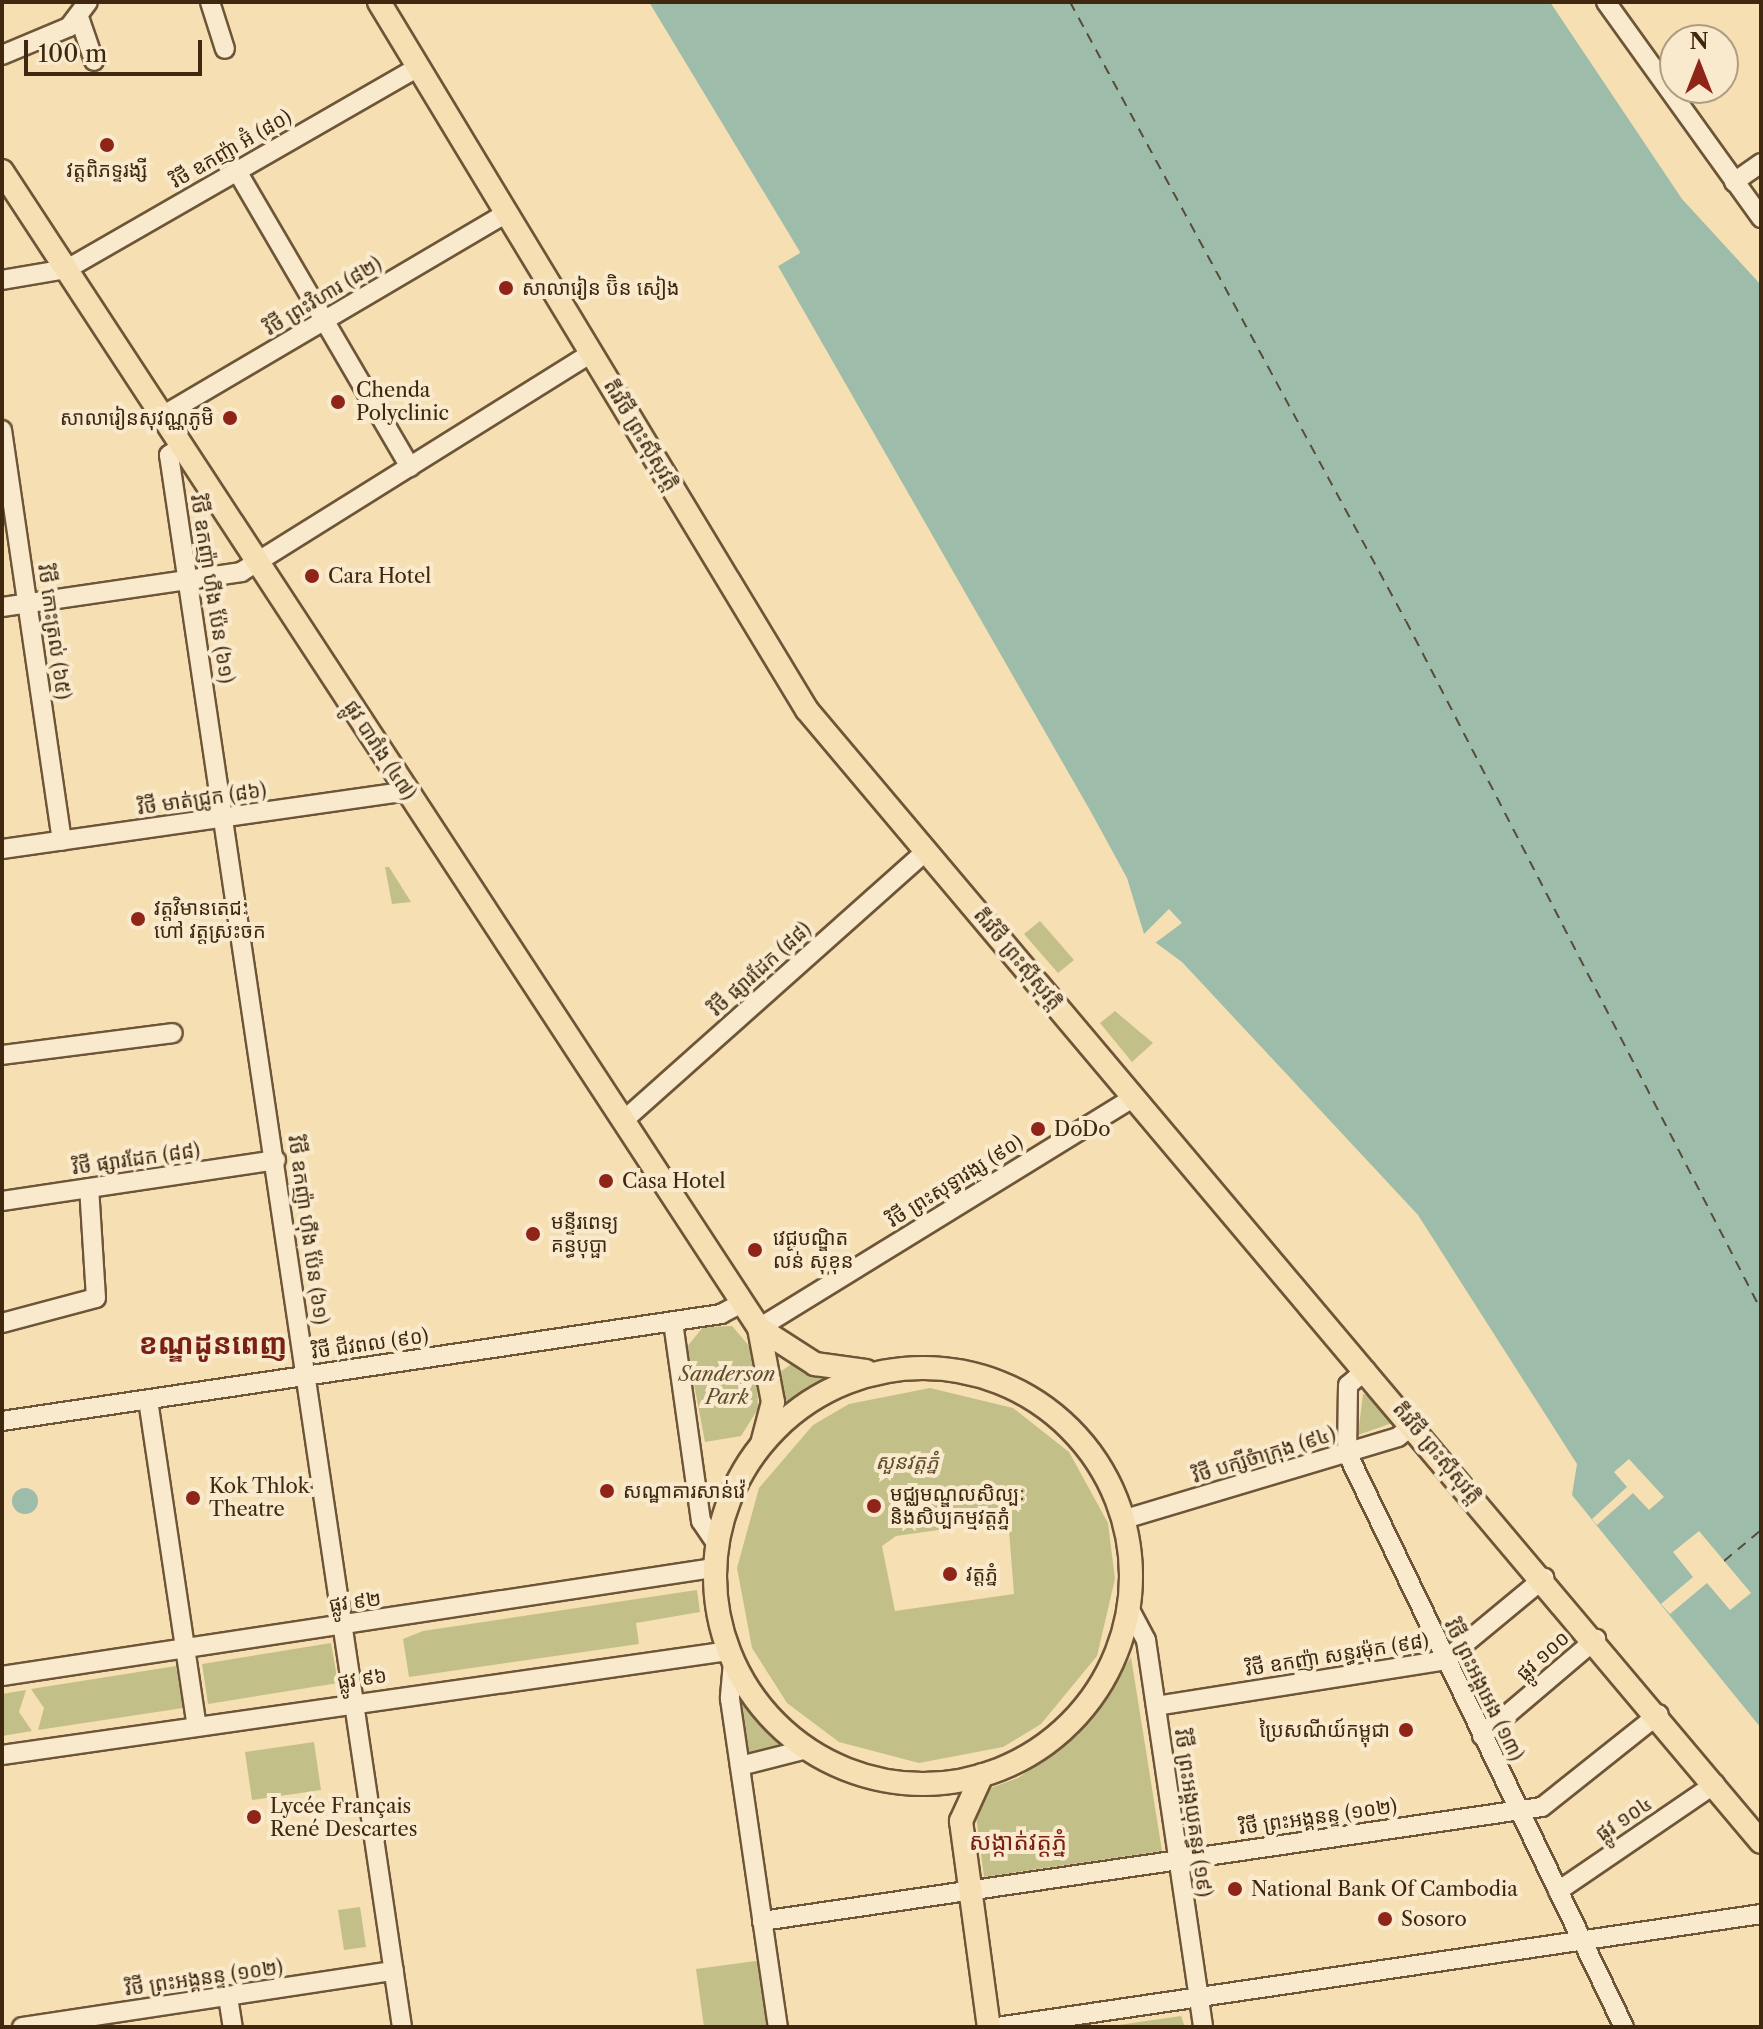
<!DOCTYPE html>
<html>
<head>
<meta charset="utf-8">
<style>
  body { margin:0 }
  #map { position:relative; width:1763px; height:2029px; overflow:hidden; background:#f6dfb2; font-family:"Libre Caslon Text","Noto Sans Khmer",serif }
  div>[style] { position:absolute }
  .green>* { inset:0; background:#c2c088 }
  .water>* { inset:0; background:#9dbdaa }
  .round { border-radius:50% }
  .pier>* { inset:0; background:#f6dfb2 }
  .ferry>* { height:2px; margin-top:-1px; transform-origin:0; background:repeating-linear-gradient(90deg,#574c36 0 10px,transparent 0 18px) }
  .roads { filter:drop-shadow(2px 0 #6e5538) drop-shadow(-2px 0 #6e5538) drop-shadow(0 2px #6e5538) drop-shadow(0 -2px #6e5538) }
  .minor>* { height:18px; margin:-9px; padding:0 9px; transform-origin:9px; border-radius:9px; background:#f9eacd }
  .major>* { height:22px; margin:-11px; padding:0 11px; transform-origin:11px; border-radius:11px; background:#f6dfb2 }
  .major>.ring { margin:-11px; padding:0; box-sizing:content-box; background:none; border:22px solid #f6dfb2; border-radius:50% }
  .dots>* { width:22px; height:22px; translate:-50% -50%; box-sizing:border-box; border:4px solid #f9eacd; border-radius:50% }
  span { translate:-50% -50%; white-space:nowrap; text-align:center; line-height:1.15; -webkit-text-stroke:8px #f9eacd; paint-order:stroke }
  .street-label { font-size:20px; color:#40270f }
  .poi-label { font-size:20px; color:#40270f }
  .left { translate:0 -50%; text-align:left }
  .right { translate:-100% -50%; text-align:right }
  .park-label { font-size:20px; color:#604d2d; font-style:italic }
  .quarter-label { font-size:24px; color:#7a1f14 }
  .district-label { font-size:28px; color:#7a1f14; font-weight:700 }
  .frame { position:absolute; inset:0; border:4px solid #40270f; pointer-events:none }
  .north { position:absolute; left:1659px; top:24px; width:80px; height:80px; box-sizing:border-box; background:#f9eacd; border:2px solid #af9c81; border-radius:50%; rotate:0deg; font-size:22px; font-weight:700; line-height:32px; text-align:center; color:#40270f }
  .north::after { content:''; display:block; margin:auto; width:28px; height:36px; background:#8f2418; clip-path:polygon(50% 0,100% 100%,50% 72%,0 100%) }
  .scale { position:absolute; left:24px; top:40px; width:178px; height:36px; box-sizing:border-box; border:4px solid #40270f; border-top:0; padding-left:10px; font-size:24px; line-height:28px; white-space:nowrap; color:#40270f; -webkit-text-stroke:6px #f9eacd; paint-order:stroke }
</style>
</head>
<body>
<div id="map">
  <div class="green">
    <div style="clip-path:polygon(385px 867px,389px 867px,411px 902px,392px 904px)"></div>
    <div style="clip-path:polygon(1040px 921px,1074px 960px,1058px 973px,1024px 934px)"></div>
    <div style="clip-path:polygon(1115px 1011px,1153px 1043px,1132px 1062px,1100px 1023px)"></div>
    <div style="clip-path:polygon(732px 1326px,756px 1354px,758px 1409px,741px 1436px,705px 1442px,687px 1347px,703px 1327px)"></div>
    <div style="clip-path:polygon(793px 1363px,832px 1380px,780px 1414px,780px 1372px)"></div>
    <div style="clip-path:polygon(evenodd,930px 1388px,1013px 1408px,1069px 1452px,1108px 1523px,1115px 1579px,1097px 1656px,1041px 1724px,1003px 1747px,919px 1763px,839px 1742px,787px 1703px,752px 1648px,737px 1568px,759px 1488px,813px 1425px,849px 1404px,930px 1388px,995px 1522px,1009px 1530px,1014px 1594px,895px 1611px,882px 1546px,896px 1536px,995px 1522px)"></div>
    <div style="clip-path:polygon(1363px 1394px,1371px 1395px,1395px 1422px,1358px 1435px)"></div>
    <div style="clip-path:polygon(697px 1590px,700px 1612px,636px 1623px,639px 1644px,409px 1677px,403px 1639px,423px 1631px)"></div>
    <div style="clip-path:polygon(331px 1643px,338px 1683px,208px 1704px,202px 1664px)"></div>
    <div style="clip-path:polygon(1131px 1657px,1162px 1851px,984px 1877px,975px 1808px,985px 1790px,1018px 1778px,1078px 1735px)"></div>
    <div style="clip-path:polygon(176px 1666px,183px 1708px,38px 1730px,44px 1708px,31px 1689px)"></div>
    <div style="clip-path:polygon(26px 1690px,19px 1712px,32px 1731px,2px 1736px,2px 1694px)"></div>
    <div style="clip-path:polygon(741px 1694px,775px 1735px,792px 1747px,749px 1754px)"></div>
    <div style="clip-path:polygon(314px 1742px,321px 1790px,252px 1800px,245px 1752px)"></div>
    <div style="clip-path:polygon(360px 1907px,366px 1947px,344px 1950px,338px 1910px)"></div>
    <div style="clip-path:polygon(763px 1960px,773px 2027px,704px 2027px,696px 1969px)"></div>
    <div style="clip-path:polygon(1181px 2016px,1185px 2027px,1105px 2027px)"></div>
  </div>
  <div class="water">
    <div style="clip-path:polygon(649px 2px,1550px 2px,1682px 199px,1761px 285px,1761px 1728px,1572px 1495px,1577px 1464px,1418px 1215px,1182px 962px,1144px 934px,1127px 878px,1091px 812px,778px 266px,800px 252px)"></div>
    <div class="round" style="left:12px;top:1488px;width:26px;height:26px"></div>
  </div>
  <div class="pier">
    <div style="clip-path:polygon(645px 2px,800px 253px,775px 268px,795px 251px)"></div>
    <div style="clip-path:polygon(1169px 909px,1182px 923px,1151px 946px,1141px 937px)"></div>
    <div style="clip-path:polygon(1629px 1459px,1664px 1497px,1649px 1510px,1633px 1493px,1597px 1525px,1592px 1519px,1627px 1487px,1614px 1472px)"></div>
    <div style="clip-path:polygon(1699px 1531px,1751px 1593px,1730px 1610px,1707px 1583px,1670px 1614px,1661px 1604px,1693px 1577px,1673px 1552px)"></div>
  </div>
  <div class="ferry">
    <div style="left:1070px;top:2px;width:704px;rotate:61.51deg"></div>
    <div style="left:1406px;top:621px;width:775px;rotate:62.74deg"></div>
    <div style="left:1724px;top:1561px;width:48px;rotate:-40deg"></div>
  </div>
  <div class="roads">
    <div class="minor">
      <div style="left:210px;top:2px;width:49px;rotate:72.3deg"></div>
      <div style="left:1606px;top:2px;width:266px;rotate:54.3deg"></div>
      <div style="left:80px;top:20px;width:43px;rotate:71.1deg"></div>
      <div style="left:2px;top:55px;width:73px;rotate:-22.7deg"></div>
      <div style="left:69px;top:27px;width:31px;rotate:-53deg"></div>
      <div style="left:237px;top:171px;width:343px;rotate:59.7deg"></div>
      <div style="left:1734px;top:182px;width:33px;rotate:-35deg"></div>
      <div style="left:2px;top:280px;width:66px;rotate:-9.6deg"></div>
      <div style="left:67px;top:269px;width:405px;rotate:-29.9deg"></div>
      <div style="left:162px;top:416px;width:399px;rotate:-30.5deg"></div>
      <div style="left:2px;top:430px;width:415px;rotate:81.7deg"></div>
      <div style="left:182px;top:446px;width:16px;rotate:145deg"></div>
      <div style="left:169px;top:455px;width:1589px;rotate:81.57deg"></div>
      <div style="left:2px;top:607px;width:242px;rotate:-8.3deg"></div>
      <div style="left:241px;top:572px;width:413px;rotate:-32deg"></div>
      <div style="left:2px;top:849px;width:410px;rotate:-8.1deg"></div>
      <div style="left:2px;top:1055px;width:172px;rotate:-7.3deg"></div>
      <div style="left:623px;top:1121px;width:406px;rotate:-41.7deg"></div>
      <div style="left:2px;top:1201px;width:277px;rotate:-8.5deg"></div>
      <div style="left:673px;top:1322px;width:201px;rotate:82deg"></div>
      <div style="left:701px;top:1521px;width:29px;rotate:56deg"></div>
      <div style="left:2px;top:1323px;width:97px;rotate:-14.9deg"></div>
      <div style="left:96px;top:1298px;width:110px;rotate:-93.6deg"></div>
      <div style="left:759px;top:1328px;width:441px;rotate:-31.6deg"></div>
      <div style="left:1366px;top:1370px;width:23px;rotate:140deg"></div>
      <div style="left:1348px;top:1385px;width:68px;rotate:90.8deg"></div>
      <div style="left:1347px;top:1453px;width:637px;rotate:64.24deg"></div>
      <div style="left:148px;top:1400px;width:330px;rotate:81.5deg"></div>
      <div style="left:2px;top:1421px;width:727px;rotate:-8.46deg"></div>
      <div style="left:721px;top:1314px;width:24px;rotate:-28deg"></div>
      <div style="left:1125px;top:1519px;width:285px;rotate:-16.7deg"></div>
      <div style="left:1398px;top:1437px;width:19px;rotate:-39deg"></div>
      <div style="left:1130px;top:1610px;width:34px;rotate:62deg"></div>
      <div style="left:1146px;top:1640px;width:391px;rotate:81.6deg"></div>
      <div style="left:733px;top:1662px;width:37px;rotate:95deg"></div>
      <div style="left:730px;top:1699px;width:331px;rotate:81.7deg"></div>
      <div style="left:2px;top:1676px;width:720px;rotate:-8.63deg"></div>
      <div style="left:1156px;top:1706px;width:293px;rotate:-9deg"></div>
      <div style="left:1445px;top:1660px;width:129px;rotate:-39.6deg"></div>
      <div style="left:1482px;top:1736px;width:150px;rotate:-40.4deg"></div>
      <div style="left:2px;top:1755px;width:733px;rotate:-8.15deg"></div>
      <div style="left:740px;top:1766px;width:69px;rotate:-14.2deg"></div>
      <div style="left:1558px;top:1891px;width:190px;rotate:-34.3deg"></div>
      <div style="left:762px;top:1921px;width:788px;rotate:-8.32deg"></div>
      <div style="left:1542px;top:1807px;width:149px;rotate:-38.5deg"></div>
      <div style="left:228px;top:1997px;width:30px;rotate:81deg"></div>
      <div style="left:22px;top:2027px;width:376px;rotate:-8.6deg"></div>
      <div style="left:997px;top:2027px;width:772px;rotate:-8.41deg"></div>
    </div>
    <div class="major">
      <div style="left:379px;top:2px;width:827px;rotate:58.85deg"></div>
      <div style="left:807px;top:710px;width:1480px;rotate:49.88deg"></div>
      <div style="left:2px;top:171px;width:1383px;rotate:56.8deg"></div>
      <div style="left:759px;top:1328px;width:75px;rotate:79.3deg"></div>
      <div style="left:773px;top:1402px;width:43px;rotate:104.7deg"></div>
      <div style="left:759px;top:1328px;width:67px;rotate:32.7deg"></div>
      <div style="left:815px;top:1364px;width:51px;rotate:7.8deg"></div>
      <div class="ring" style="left:715px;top:1368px;width:394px;height:394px"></div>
      <div style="left:982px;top:1775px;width:51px;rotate:114.5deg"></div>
      <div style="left:961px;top:1821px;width:208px;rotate:82.3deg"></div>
    </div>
  </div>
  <div class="dots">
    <div style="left:107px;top:145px;background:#8f2418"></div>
    <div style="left:506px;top:288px;background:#8f2418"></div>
    <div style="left:338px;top:402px;background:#8f2418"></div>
    <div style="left:230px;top:418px;background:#8f2418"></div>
    <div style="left:312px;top:576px;background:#8f2418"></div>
    <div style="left:138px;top:919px;background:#8f2418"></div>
    <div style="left:1038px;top:1129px;background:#8f2418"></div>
    <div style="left:606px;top:1181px;background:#8f2418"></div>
    <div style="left:533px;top:1234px;background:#8f2418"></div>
    <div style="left:755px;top:1250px;background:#8f2418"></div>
    <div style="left:607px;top:1491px;background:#8f2418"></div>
    <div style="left:193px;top:1498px;background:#8f2418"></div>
    <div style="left:874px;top:1506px;background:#8f2418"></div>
    <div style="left:950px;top:1574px;background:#8f2418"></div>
    <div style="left:1406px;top:1730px;background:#8f2418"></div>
    <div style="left:254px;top:1817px;background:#8f2418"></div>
    <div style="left:1235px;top:1889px;background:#8f2418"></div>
    <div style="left:1385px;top:1919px;background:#8f2418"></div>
  </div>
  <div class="street-label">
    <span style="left:231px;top:149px;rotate:-30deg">វិថី ឧកញ៉ា អ៊ំ (៨០)</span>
    <span style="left:323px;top:296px;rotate:-31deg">វិថី ព្រះវិហារ (៨២)</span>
    <span style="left:641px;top:435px;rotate:59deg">តីរវិថី ព្រះស៊ីសុវត្តិ</span>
    <span style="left:212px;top:589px;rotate:81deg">វិថី ឧកញ៉ា ហ៊ីង ប៉ែន (៦១)</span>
    <span style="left:54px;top:632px;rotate:82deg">វិថី កោះត្រល់ (៦៥)</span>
    <span style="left:380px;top:750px;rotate:57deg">ផ្លូវ បារាំង (៤៧)</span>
    <span style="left:202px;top:799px;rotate:-8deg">វិថី មាត់ជ្រូក (៨៦)</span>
    <span style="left:1018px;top:959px;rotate:50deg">តីរវិថី ព្រះស៊ីសុវត្តិ</span>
    <span style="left:760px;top:969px;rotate:-42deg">វិថី ផ្សារដែក (៨៨)</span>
    <span style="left:136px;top:1159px;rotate:-8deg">វិថី ផ្សារដែក (៨៨)</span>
    <span style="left:955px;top:1181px;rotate:-32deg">វិថី ព្រះសុទ្ធាវង្ស (៩០)</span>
    <span style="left:308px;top:1230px;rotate:82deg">វិថី ឧកញ៉ា ហ៊ីង ប៉ែន (៦១)</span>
    <span style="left:370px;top:1344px;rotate:-8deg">វិថី ជីវពល (៩០)</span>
    <span style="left:1437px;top:1453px;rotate:50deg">តីរវិថី ព្រះស៊ីសុវត្តិ</span>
    <span style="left:1264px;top:1455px;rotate:-17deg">វិថី បក្សីចំាក្រុង (៩៤)</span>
    <span style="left:355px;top:1602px;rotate:-8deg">ផ្លូវ ៩២</span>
    <span style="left:1337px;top:1655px;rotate:-9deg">វិថី ឧកញ៉ា សន្ធរម៉ុក (៩៨)</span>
    <span style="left:1543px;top:1656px;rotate:-42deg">ផ្លូវ ១០០</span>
    <span style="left:362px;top:1679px;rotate:-8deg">ផ្លូវ ៩៦</span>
    <span style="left:1484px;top:1690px;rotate:64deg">វិថី ព្រះអង្គអេង (១៣)</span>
    <span style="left:1193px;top:1813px;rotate:82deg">វិថី ព្រះអង្គយុគន្ធរ (១៩)</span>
    <span style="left:1318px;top:1817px;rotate:-8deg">វិថី ព្រះអង្គនន្ទ (១០២)</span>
    <span style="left:1624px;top:1819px;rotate:-34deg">ផ្លូវ ១០៤</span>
    <span style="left:204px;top:1978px;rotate:-8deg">វិថី ព្រះអង្គនន្ទ (១០២)</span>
  </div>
  <div class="poi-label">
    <span style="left:107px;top:170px">វត្តពិភទ្ទរង្សី</span>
    <span class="left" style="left:522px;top:288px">សាលារៀន ប៊ិន សៀង</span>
    <span class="left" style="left:356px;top:402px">Chenda<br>Polyclinic</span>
    <span class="right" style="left:214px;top:418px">សាលារៀនសុវណ្ណភូមិ</span>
    <span class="left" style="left:328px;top:576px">Cara Hotel</span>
    <span class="left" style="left:154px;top:920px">វត្តវិមានតេជៈ<br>ហៅ វត្តស្រះចក</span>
    <span class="left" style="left:1054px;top:1129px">DoDo</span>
    <span class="left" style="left:622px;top:1181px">Casa Hotel</span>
    <span class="left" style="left:551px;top:1234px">មន្ទីរពេទ្យ<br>គន្ធបុប្ផា</span>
    <span class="left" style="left:773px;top:1250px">វេជ្ជបណ្ឌិត<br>លន់ សុខុន</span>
    <span class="left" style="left:209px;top:1498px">Kok Thlok<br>Theatre</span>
    <span class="left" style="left:623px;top:1491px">សណ្ឋាគារសាន់វ៉េ</span>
    <span class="left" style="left:890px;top:1506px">មជ្ឈមណ្ឌលសិល្បៈ<br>និងសិប្បកម្មវត្តភ្នំ</span>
    <span class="left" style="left:966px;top:1574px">វត្ដភ្នំ</span>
    <span class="right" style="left:1390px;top:1730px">ប្រៃសណីយ៍កម្ពុជា</span>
    <span class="left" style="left:270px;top:1818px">Lycée Français<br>René Descartes</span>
    <span class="left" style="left:1251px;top:1889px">National Bank Of Cambodia</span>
    <span class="left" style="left:1401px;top:1919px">Sosoro</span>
  </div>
  <div class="park-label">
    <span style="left:727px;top:1386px">Sanderson<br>Park</span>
    <span style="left:907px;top:1462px">សួនវត្ដភ្នំ</span>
  </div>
  <div class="quarter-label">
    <span style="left:1018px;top:1842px">សង្កាត់វត្តភ្នំ</span>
  </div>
  <div class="district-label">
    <span style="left:213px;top:1344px">ខណ្ឌដូនពេញ</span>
  </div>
  <div class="frame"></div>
  <div class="north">N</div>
  <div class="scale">100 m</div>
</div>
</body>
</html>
